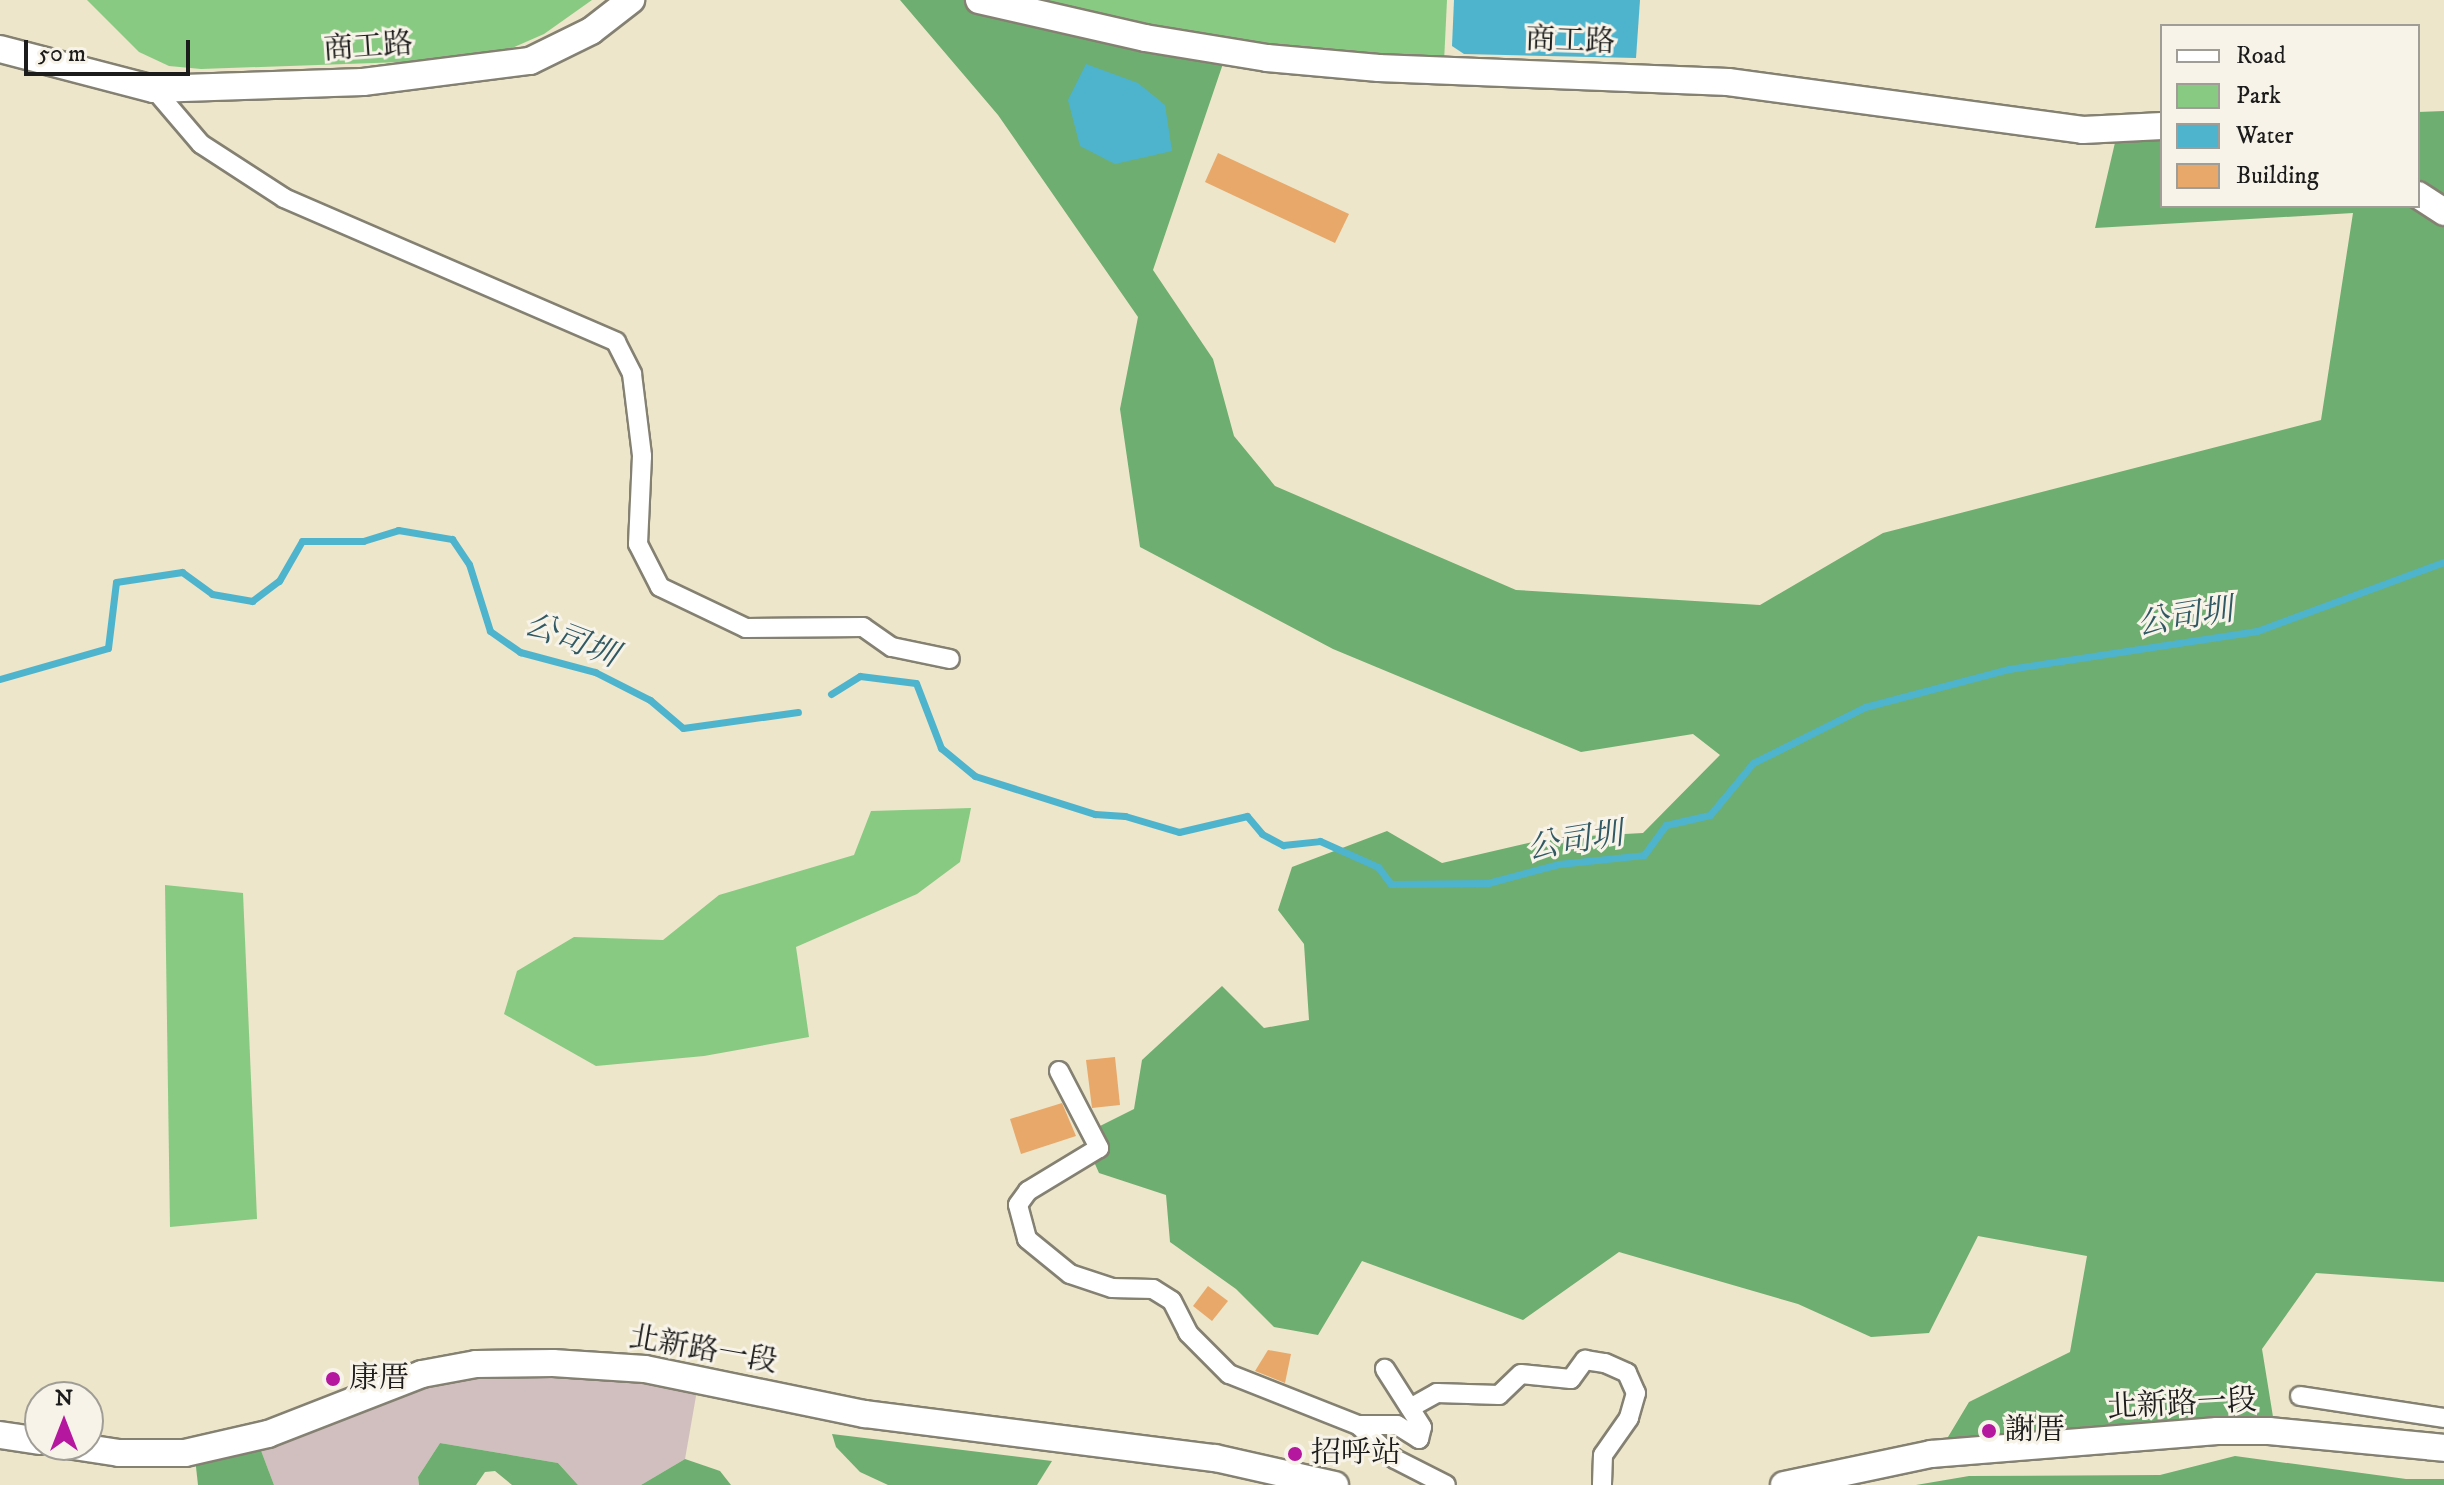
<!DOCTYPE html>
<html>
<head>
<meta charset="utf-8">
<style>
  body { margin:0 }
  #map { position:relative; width:2444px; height:1485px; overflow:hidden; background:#ede6ca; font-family:"IM FELL DW Pica","Noto Serif TC",serif }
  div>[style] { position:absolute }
  .industrial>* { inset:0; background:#d1bfbf }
  .green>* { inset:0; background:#88ca82 }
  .forest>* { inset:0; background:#6eae70 }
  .water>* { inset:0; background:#4eb4cd }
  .stream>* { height:7px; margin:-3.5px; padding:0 3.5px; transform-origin:3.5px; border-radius:3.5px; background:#4eb4cd }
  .building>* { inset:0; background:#e7a86a }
  .roads { filter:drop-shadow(2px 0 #848173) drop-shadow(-2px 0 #848173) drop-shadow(0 2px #848173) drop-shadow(0 -2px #848173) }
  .street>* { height:18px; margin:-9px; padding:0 9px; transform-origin:9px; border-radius:9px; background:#fff }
  .secondary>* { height:26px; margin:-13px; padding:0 13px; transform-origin:13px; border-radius:13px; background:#fff }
  .dots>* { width:22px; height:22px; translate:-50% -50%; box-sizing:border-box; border:4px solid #f7f3e8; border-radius:50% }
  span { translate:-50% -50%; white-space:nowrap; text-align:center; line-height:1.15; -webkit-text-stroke:6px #f7f3e8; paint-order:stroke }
  .street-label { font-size:30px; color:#1c1c1c }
  .poi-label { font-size:30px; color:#1c1c1c }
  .left { translate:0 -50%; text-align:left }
  .water-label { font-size:32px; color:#305963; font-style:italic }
  .legend { position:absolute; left:2160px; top:24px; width:260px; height:184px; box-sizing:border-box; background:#f7f3e8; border:2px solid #9f9d96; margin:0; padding:10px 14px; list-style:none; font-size:24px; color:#1c1c1c }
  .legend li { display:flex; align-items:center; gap:16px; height:40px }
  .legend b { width:40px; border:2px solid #9f9d96 }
  .north { position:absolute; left:24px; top:1381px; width:80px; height:80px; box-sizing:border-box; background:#f7f3e8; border:2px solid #9f9d96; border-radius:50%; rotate:0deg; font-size:22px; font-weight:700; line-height:32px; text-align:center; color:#1c1c1c }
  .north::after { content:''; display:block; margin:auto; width:28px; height:36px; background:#b5179e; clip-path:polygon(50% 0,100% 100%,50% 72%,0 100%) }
  .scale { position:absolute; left:24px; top:40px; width:166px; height:36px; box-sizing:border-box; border:4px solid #1c1c1c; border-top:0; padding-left:10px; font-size:24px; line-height:28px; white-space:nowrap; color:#1c1c1c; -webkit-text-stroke:6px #f7f3e8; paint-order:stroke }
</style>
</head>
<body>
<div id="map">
  <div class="industrial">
    <div style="clip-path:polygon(458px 1359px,699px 1379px,685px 1459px,641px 1485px,578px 1485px,558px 1463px,440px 1443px,418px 1477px,419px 1485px,274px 1485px,254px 1432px,319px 1399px)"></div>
  </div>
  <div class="green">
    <div style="clip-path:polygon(87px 0,592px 0,544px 34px,487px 59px,201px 69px,169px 66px,139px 52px)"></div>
    <div style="clip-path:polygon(1025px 0,1447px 0,1444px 62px,1230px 39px)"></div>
    <div style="clip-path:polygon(971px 808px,960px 862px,917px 894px,796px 947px,809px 1037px,704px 1056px,596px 1066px,504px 1014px,517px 971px,574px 937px,663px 940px,719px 895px,854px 855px,871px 811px)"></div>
    <div style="clip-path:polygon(165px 885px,243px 893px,257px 1219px,170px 1227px)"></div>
  </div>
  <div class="forest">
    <div style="clip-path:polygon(900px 0,992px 0,1230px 43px,1153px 270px,1213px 359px,1234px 436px,1275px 486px,1516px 590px,1760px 605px,1883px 533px,2321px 420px,2353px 213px,2095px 228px,2121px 117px,2162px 116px,2162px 206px,2418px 206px,2418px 112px,2444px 111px,2444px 1282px,2316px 1273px,2262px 1349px,2275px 1429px,1942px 1447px,1969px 1402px,2070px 1352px,2087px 1256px,1978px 1236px,1929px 1333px,1871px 1337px,1798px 1304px,1619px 1252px,1523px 1320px,1362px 1261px,1318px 1335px,1274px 1327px,1236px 1289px,1170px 1242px,1166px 1195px,1099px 1173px,1082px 1135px,1134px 1109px,1142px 1060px,1222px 986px,1264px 1028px,1309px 1020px,1304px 944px,1278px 910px,1292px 867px,1387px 831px,1442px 863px,1550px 838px,1643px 833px,1720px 755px,1693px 734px,1581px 752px,1333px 649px,1140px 547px,1120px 409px,1138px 317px,998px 115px)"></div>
    <div style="clip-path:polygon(254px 1432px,274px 1485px,198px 1485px,194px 1449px)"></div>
    <div style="clip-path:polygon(832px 1434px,1052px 1461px,1037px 1485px,888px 1485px,860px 1472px,836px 1447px)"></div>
    <div style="clip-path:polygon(440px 1443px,558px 1463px,578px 1485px,512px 1485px,495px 1471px,485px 1472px,476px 1485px,419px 1485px,418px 1477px)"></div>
    <div style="clip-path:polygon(2235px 1456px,2406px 1479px,2444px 1479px,2444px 1485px,1916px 1485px,1969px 1476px,2160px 1475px)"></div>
    <div style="clip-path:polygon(685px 1459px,720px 1471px,731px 1485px,641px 1485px)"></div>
  </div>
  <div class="water">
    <div style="clip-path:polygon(1454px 0,1640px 0,1636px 58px,1464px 54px,1452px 46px)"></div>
    <div style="clip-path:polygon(1086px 64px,1138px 83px,1165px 105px,1172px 151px,1115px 164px,1080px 146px,1068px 100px)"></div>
  </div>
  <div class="stream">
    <div style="left:0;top:679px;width:112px;rotate:-16deg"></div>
    <div style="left:108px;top:648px;width:66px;rotate:-83.1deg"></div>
    <div style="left:116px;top:582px;width:67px;rotate:-8.6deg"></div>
    <div style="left:182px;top:572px;width:37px;rotate:36deg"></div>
    <div style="left:212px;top:594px;width:41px;rotate:9.9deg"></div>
    <div style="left:252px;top:601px;width:34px;rotate:-37deg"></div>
    <div style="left:279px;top:581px;width:46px;rotate:-60.1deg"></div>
    <div style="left:302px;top:541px;width:61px"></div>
    <div style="left:363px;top:541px;width:37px;rotate:-17deg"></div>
    <div style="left:398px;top:530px;width:55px;rotate:9.5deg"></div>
    <div style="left:452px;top:539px;width:30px;rotate:56deg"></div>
    <div style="left:469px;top:564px;width:70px;rotate:72.6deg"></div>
    <div style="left:490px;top:631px;width:37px;rotate:35deg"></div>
    <div style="left:520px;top:652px;width:78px;rotate:14.9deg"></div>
    <div style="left:595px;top:672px;width:62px;rotate:27deg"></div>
    <div style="left:650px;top:700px;width:43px;rotate:40.3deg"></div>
    <div style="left:683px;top:728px;width:116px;rotate:-7.9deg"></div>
    <div style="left:831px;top:694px;width:34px;rotate:-32deg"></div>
    <div style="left:860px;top:676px;width:56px;rotate:7.1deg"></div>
    <div style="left:916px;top:683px;width:70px;rotate:69deg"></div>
    <div style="left:941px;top:748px;width:44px;rotate:39.5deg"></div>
    <div style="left:975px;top:776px;width:126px;rotate:17.6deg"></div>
    <div style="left:1095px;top:814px;width:30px;rotate:4deg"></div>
    <div style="left:1125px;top:816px;width:56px;rotate:16.5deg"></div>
    <div style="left:1179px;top:832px;width:70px;rotate:-13.2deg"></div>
    <div style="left:1247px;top:816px;width:23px;rotate:50deg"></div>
    <div style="left:1262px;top:834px;width:24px;rotate:28deg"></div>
    <div style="left:1283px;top:845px;width:37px;rotate:-6deg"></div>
    <div style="left:1320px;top:841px;width:64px;rotate:24.1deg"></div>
    <div style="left:1378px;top:867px;width:21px;rotate:53deg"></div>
    <div style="left:1391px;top:884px;width:97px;rotate:-0.6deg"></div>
    <div style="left:1488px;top:883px;width:73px;rotate:-15deg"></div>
    <div style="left:1559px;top:864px;width:85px;rotate:-6deg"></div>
    <div style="left:1644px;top:855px;width:37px;rotate:-54deg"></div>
    <div style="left:1666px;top:825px;width:45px;rotate:-12.8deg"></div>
    <div style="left:1710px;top:815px;width:67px;rotate:-50.4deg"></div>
    <div style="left:1753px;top:763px;width:125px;rotate:-26.6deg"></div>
    <div style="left:1865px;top:707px;width:149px;rotate:-14.8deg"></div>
    <div style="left:2009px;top:669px;width:251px;rotate:-8.7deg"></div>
    <div style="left:2257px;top:631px;width:199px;rotate:-20.3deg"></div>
  </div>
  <div class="building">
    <div style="clip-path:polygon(1218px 153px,1349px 214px,1335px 243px,1205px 182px)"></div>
    <div style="clip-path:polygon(1115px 1057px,1120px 1105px,1092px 1108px,1086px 1060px)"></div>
    <div style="clip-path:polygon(1062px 1103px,1076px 1136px,1021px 1154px,1010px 1119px)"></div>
    <div style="clip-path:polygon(1208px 1286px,1228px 1301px,1212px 1321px,1193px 1306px)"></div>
    <div style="clip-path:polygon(1268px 1350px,1291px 1354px,1285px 1383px,1255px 1371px)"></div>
  </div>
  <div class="roads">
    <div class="street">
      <div style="left:154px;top:89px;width:72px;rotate:49.5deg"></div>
      <div style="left:201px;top:144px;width:99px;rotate:33deg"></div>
      <div style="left:284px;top:198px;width:362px;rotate:23.4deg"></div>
      <div style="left:616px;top:342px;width:36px;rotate:63deg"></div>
      <div style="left:632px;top:374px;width:83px;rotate:83deg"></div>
      <div style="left:642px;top:456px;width:88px;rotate:92.6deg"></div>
      <div style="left:638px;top:544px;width:48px;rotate:62.9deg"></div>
      <div style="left:660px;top:587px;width:95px;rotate:25.5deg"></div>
      <div style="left:746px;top:628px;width:117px;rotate:-0.5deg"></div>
      <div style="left:863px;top:627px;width:35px;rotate:35deg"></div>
      <div style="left:892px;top:647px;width:59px;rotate:11.7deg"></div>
      <div style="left:1059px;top:1071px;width:87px;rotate:62.5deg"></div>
      <div style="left:1099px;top:1148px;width:83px;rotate:148.8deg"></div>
      <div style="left:1028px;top:1191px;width:17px;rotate:126deg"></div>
      <div style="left:1018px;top:1205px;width:35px;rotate:75deg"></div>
      <div style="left:1027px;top:1239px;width:55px;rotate:39.1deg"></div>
      <div style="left:1070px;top:1274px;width:44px;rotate:18.4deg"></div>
      <div style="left:1112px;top:1288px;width:41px;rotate:1.4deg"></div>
      <div style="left:1153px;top:1289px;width:22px;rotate:32deg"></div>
      <div style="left:1172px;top:1301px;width:36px;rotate:63deg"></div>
      <div style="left:1188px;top:1333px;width:58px;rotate:45deg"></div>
      <div style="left:1229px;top:1374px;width:139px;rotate:21.6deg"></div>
      <div style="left:1358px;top:1425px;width:50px;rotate:42.6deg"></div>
      <div style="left:1395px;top:1459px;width:57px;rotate:27deg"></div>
      <div style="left:2300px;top:1396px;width:146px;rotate:8.7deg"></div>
      <div style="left:1410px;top:1408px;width:31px;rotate:-29deg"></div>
      <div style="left:1437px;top:1393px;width:62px;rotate:1.8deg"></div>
      <div style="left:1499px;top:1395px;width:30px;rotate:-44deg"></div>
      <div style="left:1521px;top:1374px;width:50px;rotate:5.7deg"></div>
      <div style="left:1571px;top:1379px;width:24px;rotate:-54deg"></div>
      <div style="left:1585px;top:1360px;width:20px;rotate:9deg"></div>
      <div style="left:1605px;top:1363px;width:24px;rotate:24deg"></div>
      <div style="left:1627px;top:1373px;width:22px;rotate:66deg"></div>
      <div style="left:1636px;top:1393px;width:26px;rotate:106deg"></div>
      <div style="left:1629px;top:1418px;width:45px;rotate:125.1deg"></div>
      <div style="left:1603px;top:1455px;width:30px;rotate:92deg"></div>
      <div style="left:1358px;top:1425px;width:39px"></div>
      <div style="left:1397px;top:1425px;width:26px;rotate:32deg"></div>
      <div style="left:1419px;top:1439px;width:12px;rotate:-76deg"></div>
      <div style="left:1422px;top:1427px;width:69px;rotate:-122.5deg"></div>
    </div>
    <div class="secondary">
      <div style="left:979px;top:0;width:170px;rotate:12.9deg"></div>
      <div style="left:1145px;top:38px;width:124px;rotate:9.3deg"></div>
      <div style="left:1267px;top:58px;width:112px;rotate:5.1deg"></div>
      <div style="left:1379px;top:68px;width:349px;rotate:2.3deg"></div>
      <div style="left:1728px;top:82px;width:358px;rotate:7.7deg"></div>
      <div style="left:2083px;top:130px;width:79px;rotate:-2.9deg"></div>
      <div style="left:0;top:49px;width:159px;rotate:14.6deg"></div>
      <div style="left:154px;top:89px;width:209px;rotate:-1.9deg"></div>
      <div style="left:363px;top:82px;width:168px;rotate:-7.2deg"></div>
      <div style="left:530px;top:61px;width:68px;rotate:-26.2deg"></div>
      <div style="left:591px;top:31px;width:51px;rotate:-37.8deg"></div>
      <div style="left:2418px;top:195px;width:31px;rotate:33deg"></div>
      <div style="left:0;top:1435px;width:40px;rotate:8.5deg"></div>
      <div style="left:67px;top:1445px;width:53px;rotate:8.7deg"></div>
      <div style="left:119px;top:1453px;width:66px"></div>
      <div style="left:185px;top:1453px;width:85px;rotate:-12.9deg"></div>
      <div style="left:268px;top:1434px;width:165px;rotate:-21.3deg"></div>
      <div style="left:422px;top:1374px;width:55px;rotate:-10.5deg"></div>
      <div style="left:476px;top:1364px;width:77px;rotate:-0.7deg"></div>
      <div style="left:553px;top:1363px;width:92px;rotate:3.7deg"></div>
      <div style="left:645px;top:1369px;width:225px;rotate:11.6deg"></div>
      <div style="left:865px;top:1414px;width:353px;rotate:7.2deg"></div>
      <div style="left:1215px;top:1458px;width:123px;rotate:12.7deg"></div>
      <div style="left:1784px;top:1485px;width:150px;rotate:-11.9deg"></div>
      <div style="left:1931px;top:1454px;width:287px;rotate:-4.6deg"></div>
      <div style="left:2217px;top:1431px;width:52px"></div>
      <div style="left:2269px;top:1431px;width:176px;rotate:5.5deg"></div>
    </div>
  </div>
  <div class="dots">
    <div style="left:333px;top:1379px;background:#b5179e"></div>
    <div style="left:1989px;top:1431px;background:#b5179e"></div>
    <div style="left:1295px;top:1454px;background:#b5179e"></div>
  </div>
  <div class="street-label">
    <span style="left:1570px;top:42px;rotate:2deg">商工路</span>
    <span style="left:368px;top:48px;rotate:-4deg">商工路</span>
    <span style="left:703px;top:1351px;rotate:10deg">北新路一段</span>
    <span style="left:2182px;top:1405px;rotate:-3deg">北新路一段</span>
  </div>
  <div class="poi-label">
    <span class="left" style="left:349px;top:1379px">康厝</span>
    <span class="left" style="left:2005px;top:1431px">謝厝</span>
    <span class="left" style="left:1311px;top:1454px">招呼站</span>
  </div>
  <div class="water-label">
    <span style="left:2185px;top:618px;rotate:-9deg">公司圳</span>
    <span style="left:571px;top:641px;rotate:21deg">公司圳</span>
    <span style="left:1575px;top:842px;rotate:-9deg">公司圳</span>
  </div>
  <ul class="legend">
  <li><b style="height:10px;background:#fff"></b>Road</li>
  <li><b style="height:22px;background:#88ca82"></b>Park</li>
  <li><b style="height:22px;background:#4eb4cd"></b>Water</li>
  <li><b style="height:22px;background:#e7a86a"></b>Building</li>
  </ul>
  <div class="north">N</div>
  <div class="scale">50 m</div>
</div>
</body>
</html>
